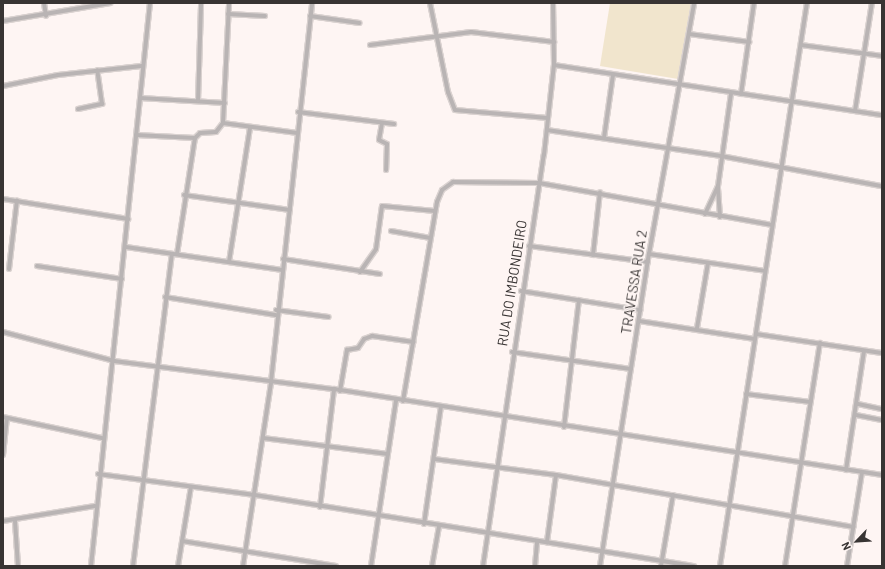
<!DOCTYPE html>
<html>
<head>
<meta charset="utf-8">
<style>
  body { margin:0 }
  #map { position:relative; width:885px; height:569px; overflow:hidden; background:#fef5f3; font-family:Barlow,sans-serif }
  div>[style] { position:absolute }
  .green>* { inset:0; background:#f1e5cd }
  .roads { filter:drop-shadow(1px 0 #dad2d0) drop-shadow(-1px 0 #dad2d0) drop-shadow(0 1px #dad2d0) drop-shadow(0 -1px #dad2d0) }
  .street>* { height:4px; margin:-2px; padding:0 2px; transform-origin:2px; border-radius:2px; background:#b9b4b4 }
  span { translate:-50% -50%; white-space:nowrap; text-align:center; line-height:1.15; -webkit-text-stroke:3px #fef5f3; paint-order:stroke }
  .street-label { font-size:14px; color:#383433 }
  .frame { position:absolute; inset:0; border:4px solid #383433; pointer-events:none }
  .north { position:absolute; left:837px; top:521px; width:40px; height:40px; -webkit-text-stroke:3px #fef5f3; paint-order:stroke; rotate:245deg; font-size:11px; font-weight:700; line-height:16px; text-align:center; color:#383433 }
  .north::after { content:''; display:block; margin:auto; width:14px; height:18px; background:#383433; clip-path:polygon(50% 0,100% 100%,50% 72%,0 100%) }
</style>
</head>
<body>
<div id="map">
  <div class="green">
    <div style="clip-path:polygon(610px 3px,691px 3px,678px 79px,600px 66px)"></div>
  </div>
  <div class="roads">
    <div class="street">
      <div style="left:44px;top:3px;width:13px;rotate:81deg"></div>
      <div style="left:430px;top:3px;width:91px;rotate:78.6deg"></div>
      <div style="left:448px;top:92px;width:19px;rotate:69deg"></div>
      <div style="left:455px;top:110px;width:93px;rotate:4.9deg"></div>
      <div style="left:228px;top:14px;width:37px;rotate:3deg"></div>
      <div style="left:310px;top:16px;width:50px;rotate:8deg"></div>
      <div style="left:3px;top:21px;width:109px;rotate:-9.5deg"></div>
      <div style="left:689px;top:34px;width:61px;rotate:7.6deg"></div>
      <div style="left:370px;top:45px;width:102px;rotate:-7.3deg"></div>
      <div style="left:471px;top:32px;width:84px;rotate:6.9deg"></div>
      <div style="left:801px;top:45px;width:82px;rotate:7.7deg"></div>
      <div style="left:554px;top:65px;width:332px;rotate:8.7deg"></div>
      <div style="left:3px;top:86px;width:56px;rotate:-11.3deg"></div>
      <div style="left:58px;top:75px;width:84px;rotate:-6.1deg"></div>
      <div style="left:741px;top:94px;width:92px;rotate:-81.9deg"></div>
      <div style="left:140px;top:98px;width:85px;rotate:3.4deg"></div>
      <div style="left:198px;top:101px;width:98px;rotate:-88.2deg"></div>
      <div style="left:78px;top:109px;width:25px;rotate:-12deg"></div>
      <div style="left:102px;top:104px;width:34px;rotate:-98deg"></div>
      <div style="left:855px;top:111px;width:109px;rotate:-81.1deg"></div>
      <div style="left:298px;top:112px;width:97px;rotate:7.1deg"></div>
      <div style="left:223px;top:123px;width:75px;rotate:7.7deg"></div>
      <div style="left:382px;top:123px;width:17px;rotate:100deg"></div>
      <div style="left:379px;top:140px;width:9px;rotate:27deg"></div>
      <div style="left:387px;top:144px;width:26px;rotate:92deg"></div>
      <div style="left:547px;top:130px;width:176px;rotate:8.5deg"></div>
      <div style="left:721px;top:156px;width:164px;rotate:10.6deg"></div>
      <div style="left:136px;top:135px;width:59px;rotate:2.9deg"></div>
      <div style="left:604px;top:138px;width:64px;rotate:-81.9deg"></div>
      <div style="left:184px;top:195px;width:107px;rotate:8.1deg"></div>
      <div style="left:3px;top:199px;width:127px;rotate:9.1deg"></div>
      <div style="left:705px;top:214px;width:31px;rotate:-65deg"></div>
      <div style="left:720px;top:217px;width:31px;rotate:-94deg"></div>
      <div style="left:718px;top:186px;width:94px;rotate:-82deg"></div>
      <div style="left:391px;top:231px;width:40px;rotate:10deg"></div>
      <div style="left:529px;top:246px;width:120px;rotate:7.7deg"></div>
      <div style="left:126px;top:247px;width:158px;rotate:8.4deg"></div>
      <div style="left:177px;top:254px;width:117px;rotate:-81.2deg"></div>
      <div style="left:195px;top:138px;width:7px;rotate:-45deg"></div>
      <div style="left:200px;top:133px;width:16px;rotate:-4deg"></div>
      <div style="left:216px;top:132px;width:11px;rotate:-52deg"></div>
      <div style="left:223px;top:123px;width:120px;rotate:-87.1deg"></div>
      <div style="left:649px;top:254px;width:117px;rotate:8.3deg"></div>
      <div style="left:593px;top:255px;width:63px;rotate:-83.7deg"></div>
      <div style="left:283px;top:259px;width:98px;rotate:8.8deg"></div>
      <div style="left:229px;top:262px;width:136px;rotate:-81.1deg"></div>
      <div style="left:37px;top:266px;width:86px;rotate:8.7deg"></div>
      <div style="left:9px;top:269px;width:69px;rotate:-83.4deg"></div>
      <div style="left:360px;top:272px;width:28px;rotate:-55deg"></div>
      <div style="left:376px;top:249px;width:43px;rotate:-82.1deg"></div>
      <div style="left:382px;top:206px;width:53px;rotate:5.4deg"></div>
      <div style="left:521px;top:291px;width:121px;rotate:9.1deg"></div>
      <div style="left:165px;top:297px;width:112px;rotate:9.2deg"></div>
      <div style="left:276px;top:310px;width:53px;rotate:7.5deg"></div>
      <div style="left:639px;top:321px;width:117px;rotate:8.8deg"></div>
      <div style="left:697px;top:328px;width:66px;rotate:-80.4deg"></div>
      <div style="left:3px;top:332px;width:115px;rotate:14.6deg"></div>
      <div style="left:114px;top:361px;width:222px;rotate:7.3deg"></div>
      <div style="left:334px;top:389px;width:555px;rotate:8.92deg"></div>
      <div style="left:756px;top:334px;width:127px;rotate:8.6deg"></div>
      <div style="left:512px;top:352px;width:120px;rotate:8.1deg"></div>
      <div style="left:340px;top:391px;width:42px;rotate:-80.3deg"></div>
      <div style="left:347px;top:350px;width:11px;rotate:-10deg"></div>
      <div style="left:358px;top:348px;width:11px;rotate:-56deg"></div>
      <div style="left:364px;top:339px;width:9px;rotate:-21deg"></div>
      <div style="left:372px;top:336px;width:42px;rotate:8.1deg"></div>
      <div style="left:746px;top:394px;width:65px;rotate:7deg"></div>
      <div style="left:403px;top:401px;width:202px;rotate:-80.3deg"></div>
      <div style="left:437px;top:202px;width:13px;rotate:-67deg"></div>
      <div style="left:442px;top:190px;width:14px;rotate:-36deg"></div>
      <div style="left:453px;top:182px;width:86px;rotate:0.7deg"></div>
      <div style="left:539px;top:183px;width:237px;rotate:10.2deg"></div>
      <div style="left:858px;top:404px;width:25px;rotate:12deg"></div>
      <div style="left:856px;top:415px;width:26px;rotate:11deg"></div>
      <div style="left:3px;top:417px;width:101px;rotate:12deg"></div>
      <div style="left:564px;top:427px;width:128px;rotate:-83.3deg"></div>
      <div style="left:263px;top:438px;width:126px;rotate:7.3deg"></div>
      <div style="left:3px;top:455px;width:37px;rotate:-84deg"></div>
      <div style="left:434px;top:459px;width:123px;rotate:7.5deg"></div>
      <div style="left:556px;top:475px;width:68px;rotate:97.7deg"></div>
      <div style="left:846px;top:470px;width:120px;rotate:-81.4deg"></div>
      <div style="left:98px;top:474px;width:158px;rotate:7.6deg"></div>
      <div style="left:255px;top:495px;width:445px;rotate:9.2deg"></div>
      <div style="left:556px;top:475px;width:302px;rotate:9.9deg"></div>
      <div style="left:320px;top:507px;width:119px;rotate:-83.2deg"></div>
      <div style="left:3px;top:521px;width:93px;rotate:-9.3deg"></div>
      <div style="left:15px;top:521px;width:45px;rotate:86.2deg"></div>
      <div style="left:424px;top:524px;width:119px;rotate:-81.8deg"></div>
      <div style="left:182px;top:541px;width:156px;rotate:9.2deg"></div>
      <div style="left:91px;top:566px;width:566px;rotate:-84.02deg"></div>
      <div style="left:133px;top:566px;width:314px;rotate:-82.9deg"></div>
      <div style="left:178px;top:566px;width:80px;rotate:-80.7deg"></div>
      <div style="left:243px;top:566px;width:186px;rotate:-81.3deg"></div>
      <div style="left:271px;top:382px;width:381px;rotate:-83.8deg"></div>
      <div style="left:371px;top:566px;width:168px;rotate:-81.4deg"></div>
      <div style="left:432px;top:566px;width:40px;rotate:-80deg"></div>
      <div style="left:483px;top:566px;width:416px;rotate:-81.6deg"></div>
      <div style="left:544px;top:155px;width:91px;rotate:-83.7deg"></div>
      <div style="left:554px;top:65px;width:62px;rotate:-90.9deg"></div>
      <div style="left:535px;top:566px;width:25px;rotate:-85deg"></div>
      <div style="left:600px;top:566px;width:316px;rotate:-81.1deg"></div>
      <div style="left:649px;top:254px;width:255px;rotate:-79.8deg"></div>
      <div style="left:661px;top:566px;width:72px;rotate:-80.4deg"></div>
      <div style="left:720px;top:566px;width:570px;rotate:-81.22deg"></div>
      <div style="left:785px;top:566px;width:226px;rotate:-81.1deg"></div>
      <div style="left:847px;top:566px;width:95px;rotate:-80.9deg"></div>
    </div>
  </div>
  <div class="street-label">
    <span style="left:634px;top:282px;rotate:-81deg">TRAVESSA RUA 2</span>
    <span style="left:512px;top:283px;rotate:-81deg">RUA DO IMBONDEIRO</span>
  </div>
  <div class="frame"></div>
  <div class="north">N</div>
</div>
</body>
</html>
